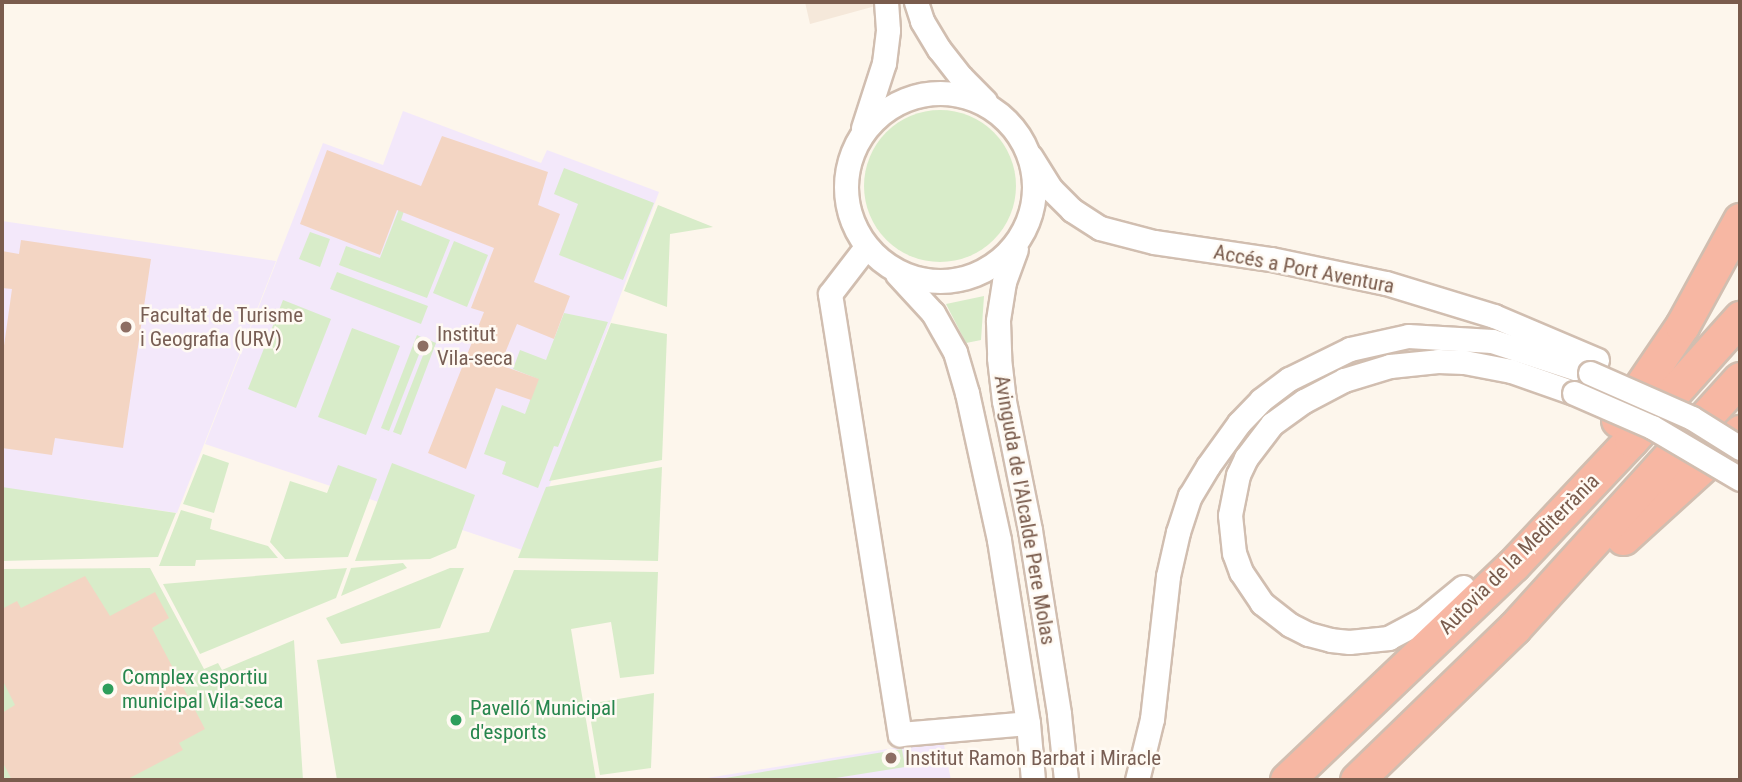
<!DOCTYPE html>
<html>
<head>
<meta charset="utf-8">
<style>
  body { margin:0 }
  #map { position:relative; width:1742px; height:782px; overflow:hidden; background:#fdf6ec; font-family:"Roboto Condensed",sans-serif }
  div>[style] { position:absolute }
  .residential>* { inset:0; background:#f5e8da }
  .education>* { inset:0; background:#f3e8fa }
  .green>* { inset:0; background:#d8ecc9 }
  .round { border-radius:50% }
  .building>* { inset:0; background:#f3d5c3 }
  .roads { filter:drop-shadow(2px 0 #d1beb0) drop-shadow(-2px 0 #d1beb0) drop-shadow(0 2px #d1beb0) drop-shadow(0 -2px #d1beb0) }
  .minor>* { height:23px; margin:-11.5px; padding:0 11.5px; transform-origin:11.5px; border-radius:11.5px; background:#fff }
  .minor>.ring { margin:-11.5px; padding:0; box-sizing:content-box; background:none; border:23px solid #fff; border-radius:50% }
  .highway>* { height:33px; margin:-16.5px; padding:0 16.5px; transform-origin:16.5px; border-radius:16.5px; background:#f7b7a3 }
  .bridges { filter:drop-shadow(2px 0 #d1beb0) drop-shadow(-2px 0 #d1beb0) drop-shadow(0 2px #d1beb0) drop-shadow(0 -2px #d1beb0) }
  .minor-bridge>* { height:23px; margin:-11.5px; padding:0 11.5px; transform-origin:11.5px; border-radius:11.5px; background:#fff }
  .dots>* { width:19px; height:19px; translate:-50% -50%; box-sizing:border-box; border:4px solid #fffaf3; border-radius:50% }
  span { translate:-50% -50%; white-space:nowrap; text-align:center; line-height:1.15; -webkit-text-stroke:5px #fffaf3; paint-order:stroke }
  .street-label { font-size:21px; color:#7a5c4d }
  .education-label { font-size:21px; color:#785e54 }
  .left { translate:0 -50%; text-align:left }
  .leisure-label { font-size:21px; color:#27864d }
  .frame { position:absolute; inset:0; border:4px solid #7a5c4d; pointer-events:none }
</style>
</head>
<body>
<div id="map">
  <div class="residential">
    <div style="clip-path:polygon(805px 2px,890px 2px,810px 24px)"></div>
  </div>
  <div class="education">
    <div style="clip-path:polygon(403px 111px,541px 163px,547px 150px,659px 192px,525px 551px,205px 444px,323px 143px,383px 165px)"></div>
    <div style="clip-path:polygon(2px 221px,276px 261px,177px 513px,77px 498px,2px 512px)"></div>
    <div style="clip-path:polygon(943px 740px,951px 780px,695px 780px)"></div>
  </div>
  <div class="green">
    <div class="round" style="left:864px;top:110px;width:152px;height:152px"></div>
    <div style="clip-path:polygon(564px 168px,654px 203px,623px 280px,559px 255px,578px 204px,554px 194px)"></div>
    <div style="clip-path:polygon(658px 205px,713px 227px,670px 234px,667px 307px,624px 291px)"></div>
    <div style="clip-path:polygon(399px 209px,404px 211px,401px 220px,450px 240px,427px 298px,339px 265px,346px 246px,380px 258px)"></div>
    <div style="clip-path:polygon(310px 232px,330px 239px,320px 267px,299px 259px)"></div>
    <div style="clip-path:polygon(454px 241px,488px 255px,467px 307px,433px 293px)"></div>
    <div style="clip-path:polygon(337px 272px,428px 306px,421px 324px,330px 289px)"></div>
    <div style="clip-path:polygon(984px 296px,981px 340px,966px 343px,946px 304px)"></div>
    <div style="clip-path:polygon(283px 300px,331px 319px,296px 408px,248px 389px)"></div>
    <div style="clip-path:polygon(564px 313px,608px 322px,558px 447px,554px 446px,538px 488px,502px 474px,506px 462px,484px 454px,502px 405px,525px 414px,538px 379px,513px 369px,520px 350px,546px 360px)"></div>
    <div style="clip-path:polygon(611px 323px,667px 334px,662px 460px,549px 481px)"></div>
    <div style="clip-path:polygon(352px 328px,400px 346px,366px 435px,318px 417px)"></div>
    <div style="clip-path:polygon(417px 335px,425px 339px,389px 431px,381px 428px)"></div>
    <div style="clip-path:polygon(429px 340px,436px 343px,401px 435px,393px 432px)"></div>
    <div style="clip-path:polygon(203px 454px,229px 463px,214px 513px,183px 504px)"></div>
    <div style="clip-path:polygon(392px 463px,475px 495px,456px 548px,430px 559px,355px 561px)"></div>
    <div style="clip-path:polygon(338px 465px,377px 479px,348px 557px,285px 559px,270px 542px,290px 481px,327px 493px)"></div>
    <div style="clip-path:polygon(662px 467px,658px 561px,518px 558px,546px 487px)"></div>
    <div style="clip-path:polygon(2px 487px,176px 513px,158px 557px,2px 561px)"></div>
    <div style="clip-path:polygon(181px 510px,212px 519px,210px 529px,268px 546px,278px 558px,196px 560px,195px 566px,159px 566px)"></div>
    <div style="clip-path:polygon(403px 563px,407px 568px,341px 596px,351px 568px)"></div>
    <div style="clip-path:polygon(150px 568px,204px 669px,218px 663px,222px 670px,294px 640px,303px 780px,2px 780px,2px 569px)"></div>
    <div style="clip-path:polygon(347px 568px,336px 598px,200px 654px,163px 584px)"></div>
    <div style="clip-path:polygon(450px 568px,464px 568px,440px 628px,341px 644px,326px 618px)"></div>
    <div style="clip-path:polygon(514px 570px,658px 572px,654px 674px,620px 678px,611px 622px,571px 629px,596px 780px,337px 780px,317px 660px,489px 632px)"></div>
    <div style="clip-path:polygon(654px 693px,651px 768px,600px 775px,588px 704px)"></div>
    <div style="clip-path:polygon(902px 749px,905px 767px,823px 780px,713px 780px)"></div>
  </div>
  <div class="building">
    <div style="clip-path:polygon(442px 136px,548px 172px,538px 205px,560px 214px,534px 282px,570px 296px,554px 339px,517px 324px,500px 365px,539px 379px,531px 400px,496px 388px,466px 469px,428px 453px,484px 312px,471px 308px,494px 248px,397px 210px,380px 255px,300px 224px,327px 150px,421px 186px)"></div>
    <div style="clip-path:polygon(21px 240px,151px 259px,123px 448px,55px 438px,52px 455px,2px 448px,2px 360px,12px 289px,2px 288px,2px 251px,19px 254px)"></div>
    <div style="clip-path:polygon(85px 576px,110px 616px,155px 592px,169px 618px,152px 628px,205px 729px,179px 743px,183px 750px,126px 780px,12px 780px,2px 761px,2px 713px,15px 705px,2px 679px,2px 609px,17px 601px,21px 608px)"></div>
  </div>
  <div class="roads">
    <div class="minor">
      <div style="left:916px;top:2px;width:20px;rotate:72deg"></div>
      <div style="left:922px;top:21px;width:33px;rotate:59deg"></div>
      <div style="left:939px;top:49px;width:36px;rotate:52deg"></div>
      <div style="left:961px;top:77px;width:34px;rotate:45deg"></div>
      <div class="ring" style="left:846px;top:93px;width:165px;height:165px"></div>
      <div style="left:863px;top:128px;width:68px;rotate:-72.1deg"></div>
      <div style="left:884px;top:63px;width:33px;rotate:-83deg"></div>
      <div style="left:888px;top:30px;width:28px;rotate:-94deg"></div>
      <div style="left:1031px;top:157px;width:38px;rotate:58deg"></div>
      <div style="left:1051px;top:189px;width:30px;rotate:45deg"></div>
      <div style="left:1072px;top:210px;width:33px;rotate:33deg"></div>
      <div style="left:1100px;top:228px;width:56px;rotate:14.5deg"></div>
      <div style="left:1154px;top:242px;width:118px;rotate:8.3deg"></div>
      <div style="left:1271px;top:259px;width:117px;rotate:11.8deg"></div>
      <div style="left:1386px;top:283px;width:113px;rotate:17deg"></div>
      <div style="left:1494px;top:316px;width:112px;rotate:23.1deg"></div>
      <div style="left:866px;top:247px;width:59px;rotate:127.5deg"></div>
      <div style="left:830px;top:294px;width:446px;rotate:81deg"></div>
      <div style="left:900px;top:734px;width:128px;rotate:-4.9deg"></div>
      <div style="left:1016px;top:249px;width:35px;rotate:110deg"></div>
      <div style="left:1004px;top:282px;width:39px;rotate:99deg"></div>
      <div style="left:998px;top:321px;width:37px;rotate:88deg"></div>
      <div style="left:999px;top:358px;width:43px;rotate:83.4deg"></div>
      <div style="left:1004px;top:401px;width:132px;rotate:78.6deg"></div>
      <div style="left:1030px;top:530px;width:186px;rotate:81deg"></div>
      <div style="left:1059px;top:714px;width:66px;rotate:83.9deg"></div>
      <div style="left:897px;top:274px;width:53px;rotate:47.3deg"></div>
      <div style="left:933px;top:313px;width:45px;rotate:60.6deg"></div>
      <div style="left:955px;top:352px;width:43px;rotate:73.7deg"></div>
      <div style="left:967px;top:393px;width:150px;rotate:77.7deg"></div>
      <div style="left:999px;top:540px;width:185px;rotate:81deg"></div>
      <div style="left:1028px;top:723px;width:57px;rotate:85deg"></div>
      <div style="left:1463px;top:587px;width:50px;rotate:140.6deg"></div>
      <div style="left:1424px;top:619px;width:40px;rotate:152deg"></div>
      <div style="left:1389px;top:638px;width:40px;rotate:174.3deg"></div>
      <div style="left:1349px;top:642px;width:18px;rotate:-174deg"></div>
      <div style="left:1331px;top:640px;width:24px;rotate:-165deg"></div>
      <div style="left:1308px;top:634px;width:20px;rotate:-153deg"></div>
      <div style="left:1290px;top:625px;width:36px;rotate:-142deg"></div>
      <div style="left:1262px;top:603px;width:37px;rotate:-124deg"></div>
      <div style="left:1241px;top:572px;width:20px;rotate:-110deg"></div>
      <div style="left:1234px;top:553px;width:38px;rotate:-96deg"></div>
      <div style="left:1230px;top:515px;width:41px;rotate:-78.7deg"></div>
      <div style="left:1238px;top:475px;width:19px;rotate:-65deg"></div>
      <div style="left:1246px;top:458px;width:43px;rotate:-52.6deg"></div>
      <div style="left:1272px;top:424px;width:39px;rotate:-36deg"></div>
      <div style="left:1304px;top:401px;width:45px;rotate:-27.7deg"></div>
      <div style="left:1344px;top:380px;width:48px;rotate:-16.9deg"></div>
      <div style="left:1390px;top:366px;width:48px;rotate:-5.9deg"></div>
      <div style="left:1438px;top:361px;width:26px;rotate:2deg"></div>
      <div style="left:1464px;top:362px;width:48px;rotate:10.8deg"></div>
      <div style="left:1511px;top:371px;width:67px;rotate:19.2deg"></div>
      <div style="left:1137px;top:780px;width:63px;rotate:-76.2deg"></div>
      <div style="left:1152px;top:719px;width:144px;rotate:-83.6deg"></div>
      <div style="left:1168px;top:576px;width:45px;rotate:-77.2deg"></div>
      <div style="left:1178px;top:532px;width:38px;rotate:-72deg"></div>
      <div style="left:1190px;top:496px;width:35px;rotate:-59deg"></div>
      <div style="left:1208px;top:466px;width:53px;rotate:-54.2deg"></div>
      <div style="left:1239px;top:423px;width:32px;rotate:-46deg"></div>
      <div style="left:1261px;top:400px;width:35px;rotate:-37deg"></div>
      <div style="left:1289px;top:379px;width:68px;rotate:-26.2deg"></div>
      <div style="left:1350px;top:349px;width:59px;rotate:-12.6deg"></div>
      <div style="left:1408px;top:336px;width:84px;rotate:3.4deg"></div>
      <div style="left:1492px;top:341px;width:103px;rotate:18.1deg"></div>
    </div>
    <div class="highway">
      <div style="left:1618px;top:420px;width:114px;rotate:-55.8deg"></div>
      <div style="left:1682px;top:326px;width:121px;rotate:-61.3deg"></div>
      <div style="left:1623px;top:538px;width:158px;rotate:-42.2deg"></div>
      <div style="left:1287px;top:780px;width:312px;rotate:-43.6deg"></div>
      <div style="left:1513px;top:565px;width:172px;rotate:-46.7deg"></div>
      <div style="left:1631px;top:440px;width:164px;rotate:-48.2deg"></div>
      <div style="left:1357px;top:780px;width:219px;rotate:-44.1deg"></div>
      <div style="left:1514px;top:628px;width:336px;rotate:-47.8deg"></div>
    </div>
  </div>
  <div class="bridges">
    <div class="minor-bridge">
      <div style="left:1590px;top:373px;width:111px;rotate:23.8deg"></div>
      <div style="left:1692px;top:418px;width:57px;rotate:32deg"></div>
      <div style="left:1574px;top:393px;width:85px;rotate:23.6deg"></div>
      <div style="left:1652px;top:427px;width:102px;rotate:30.6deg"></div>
    </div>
  </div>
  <div class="dots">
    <div style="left:126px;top:327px;background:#8d6e63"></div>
    <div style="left:423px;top:346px;background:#8d6e63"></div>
    <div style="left:108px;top:689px;background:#2e9e5b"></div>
    <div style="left:456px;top:720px;background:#2e9e5b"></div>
    <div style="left:891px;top:758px;background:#8d6e63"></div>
  </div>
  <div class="street-label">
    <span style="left:1304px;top:269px;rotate:11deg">Accés a Port Aventura</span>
    <span style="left:1025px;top:510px;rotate:80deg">Avinguda de l'Alcalde Pere Molas</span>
    <span style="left:1519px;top:554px;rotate:-45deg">Autovia de la Mediterrània</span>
  </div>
  <div class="education-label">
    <span class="left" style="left:140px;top:327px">Facultat de Turisme<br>i Geografia (URV)</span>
    <span class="left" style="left:437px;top:346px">Institut<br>Vila-seca</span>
    <span class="left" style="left:905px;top:758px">Institut Ramon Barbat i Miracle</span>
  </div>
  <div class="leisure-label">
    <span class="left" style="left:122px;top:689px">Complex esportiu<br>municipal Vila-seca</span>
    <span class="left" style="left:470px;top:720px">Pavelló Municipal<br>d'esports</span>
  </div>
  <div class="frame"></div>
</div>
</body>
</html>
